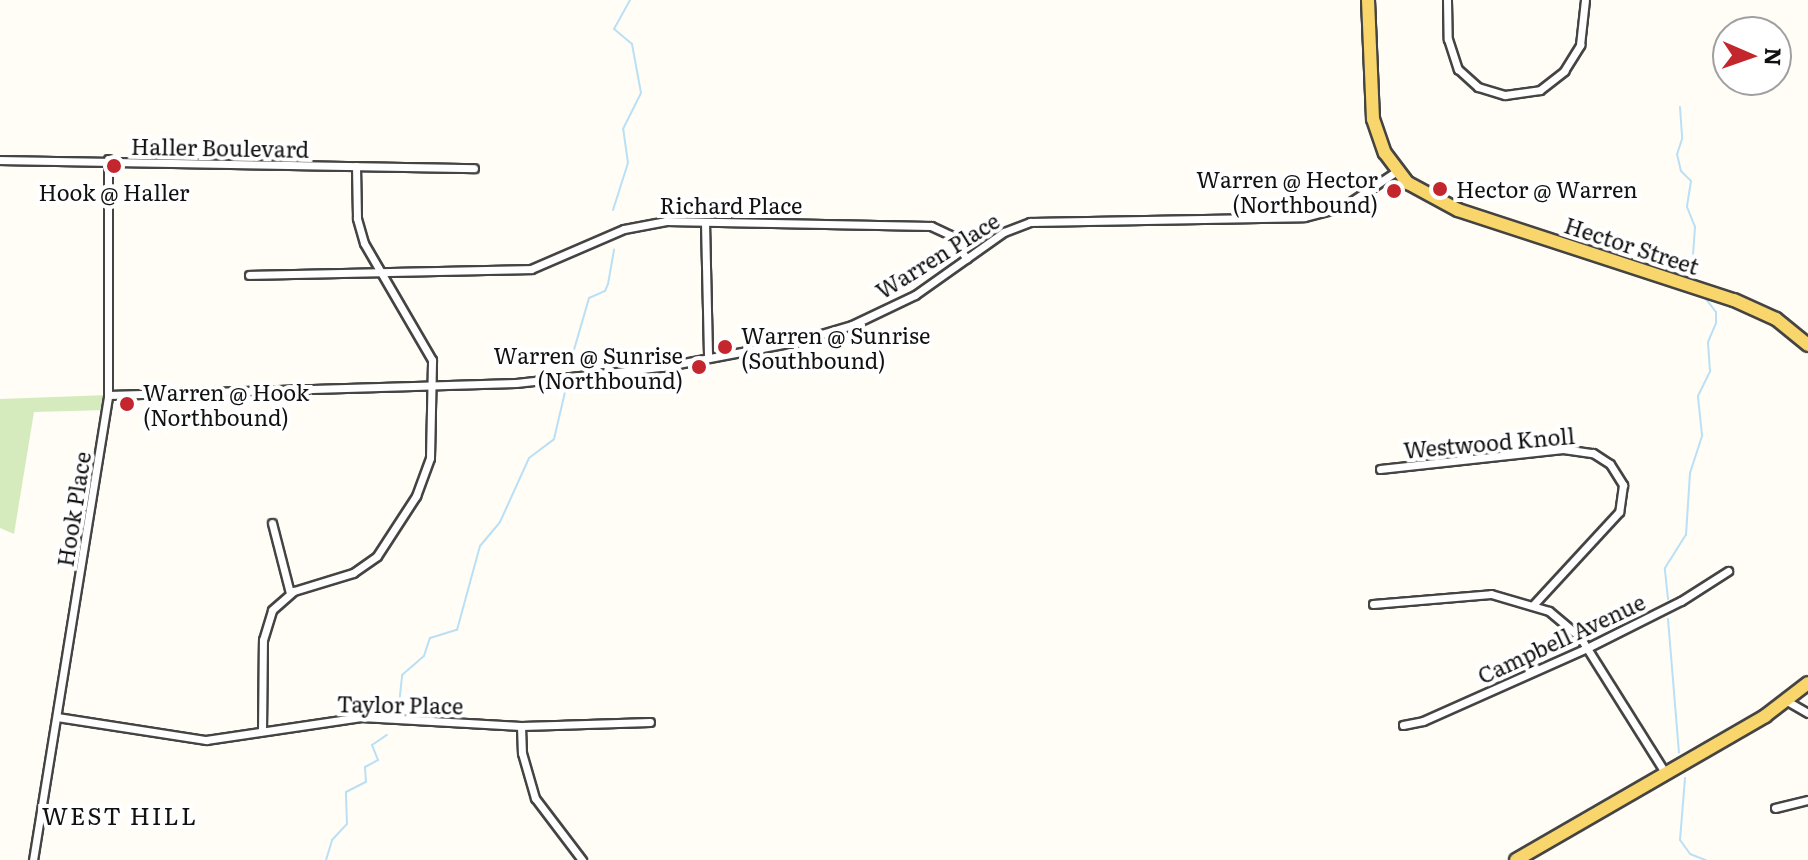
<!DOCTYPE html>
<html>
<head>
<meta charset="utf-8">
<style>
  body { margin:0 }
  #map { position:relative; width:1808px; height:860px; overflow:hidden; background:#fffdf5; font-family:Literata,serif }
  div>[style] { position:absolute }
  .green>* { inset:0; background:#d5ebbd }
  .stream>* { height:2px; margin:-1px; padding:0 1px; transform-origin:1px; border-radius:1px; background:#b9e0f7 }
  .roads { filter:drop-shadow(2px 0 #444) drop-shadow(-2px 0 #444) drop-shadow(0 2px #444) drop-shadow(0 -2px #444) }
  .minor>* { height:7px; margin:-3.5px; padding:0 3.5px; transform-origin:3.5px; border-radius:3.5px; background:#fff }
  .primary>* { height:12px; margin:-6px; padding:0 6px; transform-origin:6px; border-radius:6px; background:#f9d66b }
  .dots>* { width:22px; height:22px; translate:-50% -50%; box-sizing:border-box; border:4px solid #fff; border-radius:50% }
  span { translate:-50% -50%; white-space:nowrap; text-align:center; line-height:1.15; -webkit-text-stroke:8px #fff; paint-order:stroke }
  .street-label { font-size:22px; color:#111 }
  .poi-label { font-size:22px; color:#111 }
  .right { translate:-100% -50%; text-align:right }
  .left { translate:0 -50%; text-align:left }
  .neighbourhood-label { font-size:24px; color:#111; letter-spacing:2px }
  .north { position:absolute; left:1712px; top:16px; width:80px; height:80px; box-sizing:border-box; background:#fff; border:2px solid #a0a0a0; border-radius:50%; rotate:92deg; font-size:22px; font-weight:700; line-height:32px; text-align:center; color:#111 }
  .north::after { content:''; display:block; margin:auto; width:28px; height:36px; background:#c4262e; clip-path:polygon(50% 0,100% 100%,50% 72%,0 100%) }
</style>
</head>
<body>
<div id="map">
  <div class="green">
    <div style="clip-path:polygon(108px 395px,106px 410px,34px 412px,14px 534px,0 528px,0 399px)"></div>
  </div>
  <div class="stream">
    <div style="left:1680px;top:107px;width:32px;rotate:86deg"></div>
    <div style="left:1682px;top:139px;width:16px;rotate:108deg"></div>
    <div style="left:1677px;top:154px;width:17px;rotate:77deg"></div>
    <div style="left:1681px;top:171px;width:14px;rotate:45deg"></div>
    <div style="left:1691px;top:181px;width:26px;rotate:99deg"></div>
    <div style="left:1687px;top:207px;width:22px;rotate:68deg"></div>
    <div style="left:1695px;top:227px;width:42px;rotate:94.1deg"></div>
    <div style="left:613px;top:210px;width:49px;rotate:-72.3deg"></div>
    <div style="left:628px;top:163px;width:34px;rotate:-98deg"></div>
    <div style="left:623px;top:129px;width:40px;rotate:-63.4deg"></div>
    <div style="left:641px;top:93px;width:50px;rotate:-100.4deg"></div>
    <div style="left:632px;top:44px;width:23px;rotate:-140deg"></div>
    <div style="left:614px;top:29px;width:33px;rotate:-61deg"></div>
    <div style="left:569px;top:367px;width:72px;rotate:-73.8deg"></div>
    <div style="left:589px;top:298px;width:17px;rotate:-24deg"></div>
    <div style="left:605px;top:291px;width:8px;rotate:-67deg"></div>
    <div style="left:608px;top:284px;width:35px;rotate:-80deg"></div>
    <div style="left:1668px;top:599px;width:31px;rotate:-96deg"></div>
    <div style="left:1665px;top:568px;width:39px;rotate:-58deg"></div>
    <div style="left:1686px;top:535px;width:62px;rotate:-86.3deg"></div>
    <div style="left:1690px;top:473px;width:40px;rotate:-72deg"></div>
    <div style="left:1702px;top:435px;width:39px;rotate:-96deg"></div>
    <div style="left:1698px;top:396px;width:28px;rotate:-64deg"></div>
    <div style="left:1710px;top:371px;width:29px;rotate:-94deg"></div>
    <div style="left:1708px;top:342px;width:21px;rotate:-67deg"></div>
    <div style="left:1716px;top:323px;width:11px;rotate:-90deg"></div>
    <div style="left:1716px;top:312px;width:16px;rotate:-128deg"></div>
    <div style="left:1668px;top:619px;width:134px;rotate:85.3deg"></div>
    <div style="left:399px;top:705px;width:30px;rotate:-84deg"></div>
    <div style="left:402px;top:675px;width:29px;rotate:-41deg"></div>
    <div style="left:424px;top:656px;width:19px;rotate:-72deg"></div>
    <div style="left:430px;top:638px;width:28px;rotate:-17deg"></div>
    <div style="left:457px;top:630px;width:87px;rotate:-74.7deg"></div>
    <div style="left:480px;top:546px;width:31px;rotate:-50deg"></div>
    <div style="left:500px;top:522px;width:70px;rotate:-65.6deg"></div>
    <div style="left:529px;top:458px;width:31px;rotate:-37deg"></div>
    <div style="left:554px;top:439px;width:48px;rotate:-76.8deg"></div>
    <div style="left:1685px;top:778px;width:62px;rotate:94.6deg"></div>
    <div style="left:1680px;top:840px;width:17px;rotate:54deg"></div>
    <div style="left:1690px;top:854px;width:17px;rotate:21deg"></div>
    <div style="left:326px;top:860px;width:21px;rotate:-73deg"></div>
    <div style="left:332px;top:840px;width:22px;rotate:-47deg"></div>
    <div style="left:347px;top:824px;width:32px;rotate:-92deg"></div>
    <div style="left:346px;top:792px;width:22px;rotate:-27deg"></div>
    <div style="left:366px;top:782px;width:15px;rotate:-94deg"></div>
    <div style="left:365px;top:767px;width:15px;rotate:-28deg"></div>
    <div style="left:378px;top:760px;width:16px;rotate:-112deg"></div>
    <div style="left:372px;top:745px;width:18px;rotate:-34deg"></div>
  </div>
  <div class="roads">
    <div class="minor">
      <div style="left:1447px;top:0;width:39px;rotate:89deg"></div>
      <div style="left:1448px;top:39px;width:32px;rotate:72deg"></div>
      <div style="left:1458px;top:69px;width:27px;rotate:42deg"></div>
      <div style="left:1478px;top:87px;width:28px;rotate:17deg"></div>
      <div style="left:1505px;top:95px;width:35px;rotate:-8deg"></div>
      <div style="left:1540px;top:90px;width:31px;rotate:-38deg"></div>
      <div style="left:1564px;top:71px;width:31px;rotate:-58deg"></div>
      <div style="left:1580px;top:45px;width:45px;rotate:-83.7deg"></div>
      <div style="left:0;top:160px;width:474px;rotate:1deg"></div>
      <div style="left:705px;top:222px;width:136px;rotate:88.7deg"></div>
      <div style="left:249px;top:275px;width:282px;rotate:-1.2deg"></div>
      <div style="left:531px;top:269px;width:101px;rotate:-23.3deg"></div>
      <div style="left:624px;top:229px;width:43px;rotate:-10.8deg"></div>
      <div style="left:666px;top:221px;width:265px;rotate:1.1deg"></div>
      <div style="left:931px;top:226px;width:21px;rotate:25deg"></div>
      <div style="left:950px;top:235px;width:29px;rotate:55deg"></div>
      <div style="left:108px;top:395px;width:408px;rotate:-1.7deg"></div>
      <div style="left:516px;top:383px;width:147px;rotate:-6.3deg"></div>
      <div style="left:662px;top:367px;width:134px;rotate:-10.7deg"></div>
      <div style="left:794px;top:342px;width:60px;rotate:-16.3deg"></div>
      <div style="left:852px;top:325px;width:70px;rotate:-25.5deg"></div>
      <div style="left:915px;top:295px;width:109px;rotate:-35.3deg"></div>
      <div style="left:1004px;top:232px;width:28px;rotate:-21deg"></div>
      <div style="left:1030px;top:222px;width:274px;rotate:-1deg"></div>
      <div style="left:1304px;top:217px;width:40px;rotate:-14.4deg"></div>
      <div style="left:1343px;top:207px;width:65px;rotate:-33.7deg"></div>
      <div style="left:1380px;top:469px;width:184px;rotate:-6.2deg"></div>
      <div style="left:1563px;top:449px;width:30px;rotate:8deg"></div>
      <div style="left:1593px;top:453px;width:20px;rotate:33deg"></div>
      <div style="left:1610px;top:464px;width:25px;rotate:58deg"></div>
      <div style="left:1623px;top:485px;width:27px;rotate:98deg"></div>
      <div style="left:1619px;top:512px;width:125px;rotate:132.7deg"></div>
      <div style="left:272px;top:523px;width:72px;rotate:75.6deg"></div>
      <div style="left:1373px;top:604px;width:118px;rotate:-4.8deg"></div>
      <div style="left:1491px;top:594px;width:60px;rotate:16.3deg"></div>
      <div style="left:1549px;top:611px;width:40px;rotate:40deg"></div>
      <div style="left:1580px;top:637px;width:162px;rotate:57.9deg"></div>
      <div style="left:1787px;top:701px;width:24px;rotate:30deg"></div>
      <div style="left:57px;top:717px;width:151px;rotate:8.8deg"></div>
      <div style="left:206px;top:740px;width:157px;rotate:-8.4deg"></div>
      <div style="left:361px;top:717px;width:160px;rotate:3.2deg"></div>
      <div style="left:521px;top:726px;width:129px;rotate:-1.8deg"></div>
      <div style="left:1403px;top:725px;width:20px;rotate:-11deg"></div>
      <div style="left:1423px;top:721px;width:180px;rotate:-24deg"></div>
      <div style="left:1587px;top:648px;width:105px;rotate:-26.6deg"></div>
      <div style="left:1681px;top:601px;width:56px;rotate:-32.6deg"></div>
      <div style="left:521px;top:726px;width:27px;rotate:88deg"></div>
      <div style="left:522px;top:753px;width:47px;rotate:73.9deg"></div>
      <div style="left:535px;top:798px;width:78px;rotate:52.8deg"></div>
      <div style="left:262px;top:731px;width:91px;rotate:-89.4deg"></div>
      <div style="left:263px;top:640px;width:31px;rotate:-73deg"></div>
      <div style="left:272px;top:610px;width:29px;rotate:-41deg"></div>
      <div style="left:294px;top:591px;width:62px;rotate:-17deg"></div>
      <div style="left:353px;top:573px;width:29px;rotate:-35deg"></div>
      <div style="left:377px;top:556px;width:72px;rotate:-57deg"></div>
      <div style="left:416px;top:496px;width:40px;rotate:-69.8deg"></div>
      <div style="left:430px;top:458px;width:98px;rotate:-88.8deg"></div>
      <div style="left:432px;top:360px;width:135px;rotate:-120.2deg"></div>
      <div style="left:364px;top:243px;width:26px;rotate:-106deg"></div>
      <div style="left:357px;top:218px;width:52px;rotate:-91.1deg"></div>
      <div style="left:1775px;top:808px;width:34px;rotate:-14deg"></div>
      <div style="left:33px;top:860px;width:471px;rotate:-80.8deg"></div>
      <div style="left:108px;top:395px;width:236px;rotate:-90deg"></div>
    </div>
    <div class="primary">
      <div style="left:1368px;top:0;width:119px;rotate:87.6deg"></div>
      <div style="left:1373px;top:119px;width:36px;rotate:71deg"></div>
      <div style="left:1385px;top:153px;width:38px;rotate:53deg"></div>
      <div style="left:1408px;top:183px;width:57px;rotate:28.4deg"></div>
      <div style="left:1458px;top:210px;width:290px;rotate:18.1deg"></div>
      <div style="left:1734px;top:300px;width:46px;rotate:24.3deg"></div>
      <div style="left:1776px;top:319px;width:41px;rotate:39.1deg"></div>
      <div style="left:1516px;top:860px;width:288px;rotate:-30deg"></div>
      <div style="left:1765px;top:716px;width:54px;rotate:-37.5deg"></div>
    </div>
  </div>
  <div class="dots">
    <div style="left:114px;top:166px;background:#c4262e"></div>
    <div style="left:1440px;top:189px;background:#c4262e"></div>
    <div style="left:1394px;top:191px;background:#c4262e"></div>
    <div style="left:725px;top:347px;background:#c4262e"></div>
    <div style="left:699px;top:367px;background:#c4262e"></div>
    <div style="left:127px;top:404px;background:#c4262e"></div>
  </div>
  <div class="street-label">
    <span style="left:220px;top:147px;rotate:1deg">Haller Boulevard</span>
    <span style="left:731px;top:205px">Richard Place</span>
    <span style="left:1632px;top:245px;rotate:18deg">Hector Street</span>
    <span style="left:937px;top:255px;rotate:-32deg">Warren Place</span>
    <span style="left:1489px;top:442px;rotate:-5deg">Westwood Knoll</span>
    <span style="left:73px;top:509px;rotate:-81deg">Hook Place</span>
    <span style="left:1561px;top:638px;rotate:-25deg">Campbell Avenue</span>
    <span style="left:400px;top:704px;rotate:1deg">Taylor Place</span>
  </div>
  <div class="poi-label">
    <span class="right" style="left:1378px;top:191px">Warren @ Hector<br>(Northbound)</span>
    <span class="left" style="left:1456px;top:189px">Hector @ Warren</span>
    <span style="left:114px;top:192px">Hook @ Haller</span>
    <span class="left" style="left:741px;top:347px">Warren @ Sunrise<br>(Southbound)</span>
    <span class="right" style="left:683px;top:367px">Warren @ Sunrise<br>(Northbound)</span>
    <span class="left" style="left:143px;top:404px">Warren @ Hook<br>(Northbound)</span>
  </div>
  <div class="neighbourhood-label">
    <span style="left:120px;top:815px">WEST HILL</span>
  </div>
  <div class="north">N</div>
</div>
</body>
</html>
